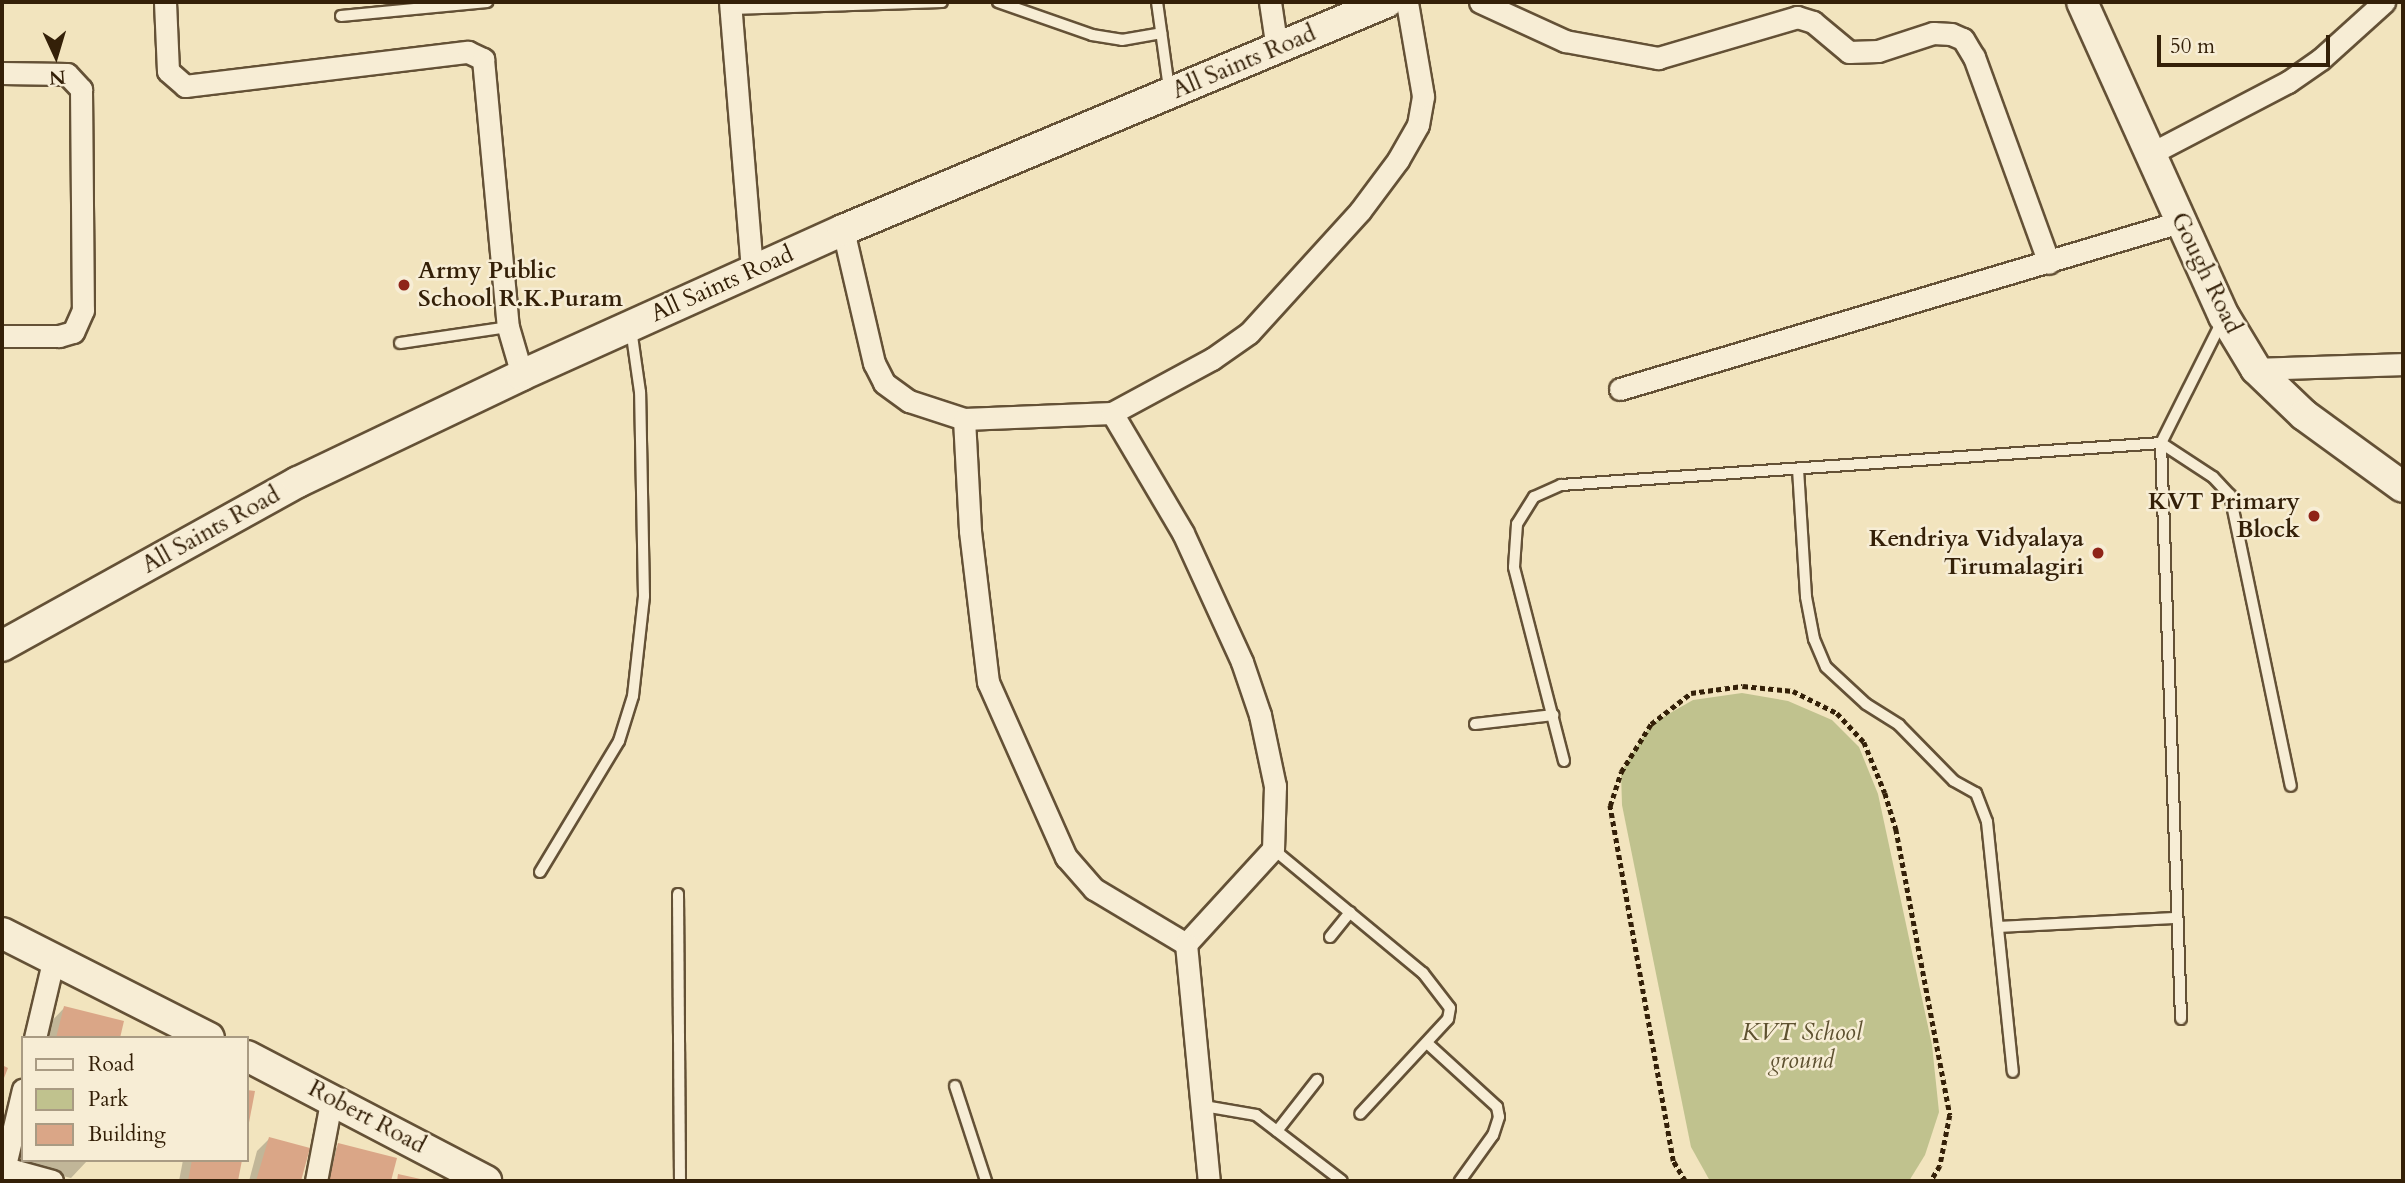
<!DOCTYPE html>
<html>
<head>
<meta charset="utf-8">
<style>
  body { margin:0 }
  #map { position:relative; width:2405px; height:1183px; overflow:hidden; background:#f2e4be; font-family:Cardo,serif }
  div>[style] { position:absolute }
  .green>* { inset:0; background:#c0c28e }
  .shadow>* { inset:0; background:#0003 }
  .building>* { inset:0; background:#daa687 }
  .path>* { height:4.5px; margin-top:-2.25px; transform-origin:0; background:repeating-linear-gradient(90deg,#342008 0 5px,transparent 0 8.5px) }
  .roads { filter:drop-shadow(2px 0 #645136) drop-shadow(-2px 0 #645136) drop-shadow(0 2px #645136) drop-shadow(0 -2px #645136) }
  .lane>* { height:10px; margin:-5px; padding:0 5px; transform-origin:5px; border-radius:5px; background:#f7edd5 }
  .street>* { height:21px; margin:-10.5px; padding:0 10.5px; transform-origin:10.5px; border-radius:10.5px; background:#f7edd5 }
  .secondary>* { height:30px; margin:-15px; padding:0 15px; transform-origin:15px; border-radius:15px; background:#f7edd5 }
  .dots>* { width:19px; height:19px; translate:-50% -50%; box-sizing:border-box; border:4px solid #f7edd5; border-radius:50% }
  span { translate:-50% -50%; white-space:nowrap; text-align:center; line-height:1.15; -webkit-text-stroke:5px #f7edd5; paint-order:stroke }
  .street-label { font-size:24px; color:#342008 }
  .poi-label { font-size:24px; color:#342008; font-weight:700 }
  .left { translate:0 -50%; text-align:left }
  .right { translate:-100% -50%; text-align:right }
  .park-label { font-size:24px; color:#5e5130; font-style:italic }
  .frame { position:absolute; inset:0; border:4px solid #342008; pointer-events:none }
  .legend { position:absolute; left:21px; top:1036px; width:228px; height:126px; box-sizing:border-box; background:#f7edd5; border:2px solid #a99b83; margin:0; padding:9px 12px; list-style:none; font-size:21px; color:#342008 }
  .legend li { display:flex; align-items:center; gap:14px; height:35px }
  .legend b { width:35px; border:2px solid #a99b83 }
  .north { position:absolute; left:21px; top:21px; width:70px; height:70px; -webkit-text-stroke:5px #f7edd5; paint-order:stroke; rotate:176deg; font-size:19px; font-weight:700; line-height:28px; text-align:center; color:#342008 }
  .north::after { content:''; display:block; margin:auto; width:24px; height:32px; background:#342008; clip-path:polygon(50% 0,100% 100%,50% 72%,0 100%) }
  .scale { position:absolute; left:2157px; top:35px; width:173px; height:32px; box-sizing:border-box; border:4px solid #342008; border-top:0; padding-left:9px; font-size:21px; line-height:24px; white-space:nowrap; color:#342008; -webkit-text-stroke:5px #f7edd5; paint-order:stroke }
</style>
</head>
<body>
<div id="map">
  <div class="green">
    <div style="clip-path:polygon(1742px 693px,1788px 701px,1832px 720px,1859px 747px,1878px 794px,1932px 1045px,1939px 1112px,1925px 1155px,1909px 1181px,1710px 1181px,1691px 1147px,1622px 805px,1621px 772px,1651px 724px,1693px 700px)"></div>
  </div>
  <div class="shadow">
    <div style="clip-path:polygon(64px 1008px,118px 1038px,45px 1038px,48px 1025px)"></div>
    <div style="clip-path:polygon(23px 1127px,23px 1160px,87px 1161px,71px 1178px,14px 1164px)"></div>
    <div style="clip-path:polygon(269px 1139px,308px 1149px,299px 1181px,249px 1181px,257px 1151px)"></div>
    <div style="clip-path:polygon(339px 1145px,395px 1159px,389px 1181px,320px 1181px,326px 1158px)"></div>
    <div style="clip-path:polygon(183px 1160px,240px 1160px,236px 1181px,179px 1181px)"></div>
  </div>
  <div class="building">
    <div style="clip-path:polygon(64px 1006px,124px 1021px,120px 1038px,56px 1038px)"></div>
    <div style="clip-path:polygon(2px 1065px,8px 1068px,2px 1083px)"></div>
    <div style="clip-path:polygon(247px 1090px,255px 1091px,248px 1128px,247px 1128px)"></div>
    <div style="clip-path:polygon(269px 1137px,310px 1148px,301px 1181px,256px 1181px)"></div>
    <div style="clip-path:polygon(338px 1143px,397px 1158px,391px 1181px,329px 1181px)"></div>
    <div style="clip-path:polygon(192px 1160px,242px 1160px,238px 1181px,188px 1181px)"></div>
    <div style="clip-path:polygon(398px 1174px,425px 1180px,425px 1181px,397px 1181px)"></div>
  </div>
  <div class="path">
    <div style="left:1685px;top:1181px;width:23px;rotate:-121deg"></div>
    <div style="left:1673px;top:1161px;width:361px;rotate:-100.1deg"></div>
    <div style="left:1610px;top:806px;width:36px;rotate:-72deg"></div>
    <div style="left:1621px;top:772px;width:57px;rotate:-58deg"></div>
    <div style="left:1651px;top:724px;width:51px;rotate:-37.8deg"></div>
    <div style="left:1691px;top:693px;width:52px;rotate:-7.7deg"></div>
    <div style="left:1743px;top:686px;width:50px;rotate:5.7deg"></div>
    <div style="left:1793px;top:691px;width:49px;rotate:26.6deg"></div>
    <div style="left:1837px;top:713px;width:40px;rotate:47deg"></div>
    <div style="left:1864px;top:742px;width:55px;rotate:67.6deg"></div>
    <div style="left:1885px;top:793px;width:38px;rotate:73deg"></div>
    <div style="left:1896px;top:829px;width:291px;rotate:79.3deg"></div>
    <div style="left:1950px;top:1115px;width:52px;rotate:101.1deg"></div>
    <div style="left:1940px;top:1166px;width:17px;rotate:121deg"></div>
  </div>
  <div class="roads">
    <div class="lane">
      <div style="left:998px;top:2px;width:100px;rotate:19.3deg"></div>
      <div style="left:1092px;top:35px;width:30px;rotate:9deg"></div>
      <div style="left:1122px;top:40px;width:40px;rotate:-10deg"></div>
      <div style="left:1157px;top:2px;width:88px;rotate:82.1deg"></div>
      <div style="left:731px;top:9px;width:211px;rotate:-1.9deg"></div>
      <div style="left:341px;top:16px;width:147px;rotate:-5.5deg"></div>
      <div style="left:400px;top:343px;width:109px;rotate:-8.4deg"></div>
      <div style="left:2161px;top:443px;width:576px;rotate:88.01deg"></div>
      <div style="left:2161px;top:443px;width:62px;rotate:33.2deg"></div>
      <div style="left:2213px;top:477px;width:25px;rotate:47deg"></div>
      <div style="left:2230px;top:495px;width:297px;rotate:78.2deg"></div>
      <div style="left:1798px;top:469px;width:128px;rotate:86.4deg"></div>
      <div style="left:1806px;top:597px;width:43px;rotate:79.2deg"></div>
      <div style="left:1814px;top:639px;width:30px;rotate:67deg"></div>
      <div style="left:1826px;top:667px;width:54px;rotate:42.8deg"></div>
      <div style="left:1866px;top:704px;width:39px;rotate:32deg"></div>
      <div style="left:1899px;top:725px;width:78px;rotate:45.5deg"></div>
      <div style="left:1954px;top:781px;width:25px;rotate:29deg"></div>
      <div style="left:1976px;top:793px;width:31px;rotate:69deg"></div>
      <div style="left:1987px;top:822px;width:251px;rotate:84.1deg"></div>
      <div style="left:1475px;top:724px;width:79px;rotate:-6.6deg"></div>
      <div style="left:1564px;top:761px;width:200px;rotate:-104.5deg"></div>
      <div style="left:1514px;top:567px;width:43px;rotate:-86deg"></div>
      <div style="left:1517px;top:524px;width:32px;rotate:-58deg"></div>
      <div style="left:1534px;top:497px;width:30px;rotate:-24deg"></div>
      <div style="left:1561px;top:485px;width:601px;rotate:-4deg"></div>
      <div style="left:2161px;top:443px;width:136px;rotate:-63.4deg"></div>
      <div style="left:1273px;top:849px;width:195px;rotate:39.6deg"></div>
      <div style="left:1423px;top:973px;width:44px;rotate:52.4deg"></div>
      <div style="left:1450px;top:1008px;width:11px;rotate:100deg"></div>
      <div style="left:1448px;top:1019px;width:129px;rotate:132.8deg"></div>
      <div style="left:540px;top:872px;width:153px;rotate:-58.9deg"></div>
      <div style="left:619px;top:741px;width:47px;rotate:-72.7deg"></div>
      <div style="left:633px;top:696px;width:101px;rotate:-83.7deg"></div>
      <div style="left:644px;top:596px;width:204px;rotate:-91.1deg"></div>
      <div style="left:640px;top:392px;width:64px;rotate:-98.1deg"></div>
      <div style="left:678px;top:894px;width:287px;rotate:89.6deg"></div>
      <div style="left:1998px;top:927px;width:176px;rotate:-2.9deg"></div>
      <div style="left:1330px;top:937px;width:32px;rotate:-51deg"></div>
      <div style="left:1427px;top:1043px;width:95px;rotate:42.4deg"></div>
      <div style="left:1497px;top:1107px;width:10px;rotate:79deg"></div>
      <div style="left:1499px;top:1117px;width:19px;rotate:108deg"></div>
      <div style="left:1493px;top:1135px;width:57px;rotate:125.7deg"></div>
      <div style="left:955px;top:1086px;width:100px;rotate:71.9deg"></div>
      <div style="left:1204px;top:1106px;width:53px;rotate:9.8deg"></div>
      <div style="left:1256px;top:1115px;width:108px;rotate:37.5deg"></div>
      <div style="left:1277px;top:1131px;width:65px;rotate:-51.9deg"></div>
    </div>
    <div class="street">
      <div style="left:165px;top:2px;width:69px;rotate:87.5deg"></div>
      <div style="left:168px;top:71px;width:23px;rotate:41deg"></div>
      <div style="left:185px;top:86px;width:285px;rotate:-6.9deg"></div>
      <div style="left:468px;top:52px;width:17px;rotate:25deg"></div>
      <div style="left:483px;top:59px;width:269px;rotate:84.7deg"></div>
      <div style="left:508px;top:327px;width:50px;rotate:73.7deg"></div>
      <div style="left:730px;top:2px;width:270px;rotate:85.3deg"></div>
      <div style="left:1270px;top:2px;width:48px;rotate:81.5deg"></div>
      <div style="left:1480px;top:2px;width:94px;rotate:24.6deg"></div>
      <div style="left:1565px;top:41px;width:95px;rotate:10.4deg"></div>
      <div style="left:1658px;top:58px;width:145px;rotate:-16.4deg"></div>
      <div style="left:1797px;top:17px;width:17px;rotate:17deg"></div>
      <div style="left:1813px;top:22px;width:47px;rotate:39.8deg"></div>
      <div style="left:1849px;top:52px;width:29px;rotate:-2deg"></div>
      <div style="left:1878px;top:51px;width:58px;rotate:-18.1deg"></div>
      <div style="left:1933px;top:33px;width:18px;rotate:3deg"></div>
      <div style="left:1951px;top:34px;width:13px;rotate:23deg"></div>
      <div style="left:1963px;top:39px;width:21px;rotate:59deg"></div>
      <div style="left:1974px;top:57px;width:219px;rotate:70deg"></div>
      <div style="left:2px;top:73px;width:65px;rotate:0.9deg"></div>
      <div style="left:67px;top:74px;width:21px;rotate:47deg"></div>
      <div style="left:81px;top:89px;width:221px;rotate:89.5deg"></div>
      <div style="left:83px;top:310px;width:24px;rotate:114deg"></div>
      <div style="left:73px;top:332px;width:15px;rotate:164deg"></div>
      <div style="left:59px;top:336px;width:57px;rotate:180deg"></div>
      <div style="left:2150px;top:154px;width:156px;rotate:-27.6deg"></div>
      <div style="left:2288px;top:82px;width:40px;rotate:-34.9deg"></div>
      <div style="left:2321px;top:59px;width:85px;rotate:-42.1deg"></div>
      <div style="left:843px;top:230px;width:137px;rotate:76.9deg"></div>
      <div style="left:874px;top:363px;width:22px;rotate:63deg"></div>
      <div style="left:884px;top:383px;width:31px;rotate:36deg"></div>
      <div style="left:909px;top:401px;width:58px;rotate:18.1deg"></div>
      <div style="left:964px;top:419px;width:148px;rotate:-2.3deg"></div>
      <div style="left:1112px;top:413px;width:114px;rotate:-28.4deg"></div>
      <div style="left:1212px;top:359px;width:45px;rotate:-35.1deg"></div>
      <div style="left:1249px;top:333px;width:165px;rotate:-47.7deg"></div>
      <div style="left:1360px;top:211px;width:64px;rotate:-53.3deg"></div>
      <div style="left:1398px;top:160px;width:40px;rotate:-60.3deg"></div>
      <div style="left:1418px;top:125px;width:29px;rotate:-80deg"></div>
      <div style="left:1423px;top:96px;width:95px;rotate:-99.7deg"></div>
      <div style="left:2256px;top:369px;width:147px;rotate:-1.9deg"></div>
      <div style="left:1620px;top:389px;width:584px;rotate:-16.61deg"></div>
      <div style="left:1112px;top:413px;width:139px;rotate:59.4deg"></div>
      <div style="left:1183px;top:533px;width:142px;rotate:65.4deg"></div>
      <div style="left:1242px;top:662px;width:56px;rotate:71.2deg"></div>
      <div style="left:1260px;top:715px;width:73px;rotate:78.1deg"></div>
      <div style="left:1275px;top:786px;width:63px;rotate:91.8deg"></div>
      <div style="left:1273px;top:849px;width:129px;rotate:132.5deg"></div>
      <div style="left:964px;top:419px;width:112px;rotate:86.9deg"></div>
      <div style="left:970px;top:531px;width:152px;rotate:83.2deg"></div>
      <div style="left:988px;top:682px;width:192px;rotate:66deg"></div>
      <div style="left:1066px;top:857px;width:43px;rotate:48.8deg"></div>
      <div style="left:1094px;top:889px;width:107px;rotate:30.9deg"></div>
      <div style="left:1186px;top:944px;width:238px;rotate:84.5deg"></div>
      <div style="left:35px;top:1038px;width:78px;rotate:-76.7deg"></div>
      <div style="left:2px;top:1167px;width:52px;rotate:15.6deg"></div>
      <div style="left:2px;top:1178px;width:91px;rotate:-76.7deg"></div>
      <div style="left:316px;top:1181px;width:86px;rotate:-79.2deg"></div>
    </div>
    <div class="secondary">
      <div style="left:2082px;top:2px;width:345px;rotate:65.7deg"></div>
      <div style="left:2224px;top:316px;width:62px;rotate:58.9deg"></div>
      <div style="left:2256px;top:369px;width:66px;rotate:43.8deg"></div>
      <div style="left:2304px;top:415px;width:122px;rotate:36deg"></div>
      <div style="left:2px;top:646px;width:338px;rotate:-29deg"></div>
      <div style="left:298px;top:482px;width:248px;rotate:-25.5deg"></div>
      <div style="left:522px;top:375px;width:352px;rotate:-24.3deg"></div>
      <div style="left:843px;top:230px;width:590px;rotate:-22.74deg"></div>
      <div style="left:2px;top:933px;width:232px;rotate:26.9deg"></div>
      <div style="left:247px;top:1056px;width:270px;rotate:27.6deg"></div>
    </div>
  </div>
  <div class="dots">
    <div style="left:404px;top:285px;background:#8f2418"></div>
    <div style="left:2314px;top:516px;background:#8f2418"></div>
    <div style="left:2098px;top:553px;background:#8f2418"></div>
  </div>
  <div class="street-label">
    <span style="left:1244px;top:62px;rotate:-23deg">All Saints Road</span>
    <span style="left:2206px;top:273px;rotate:64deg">Gough Road</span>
    <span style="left:722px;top:284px;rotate:-24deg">All Saints Road</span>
    <span style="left:211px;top:530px;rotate:-29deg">All Saints Road</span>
    <span style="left:367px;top:1117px;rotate:28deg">Robert Road</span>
  </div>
  <div class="poi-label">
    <span class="left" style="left:418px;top:285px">Army Public<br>School R.K.Puram</span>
    <span class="right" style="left:2300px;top:516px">KVT Primary<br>Block</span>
    <span class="right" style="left:2084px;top:553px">Kendriya Vidyalaya<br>Tirumalagiri</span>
  </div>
  <div class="park-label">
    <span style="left:1802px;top:1047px">KVT School<br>ground</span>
  </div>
  <div class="frame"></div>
  <ul class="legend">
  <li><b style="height:9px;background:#f7edd5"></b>Road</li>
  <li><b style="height:19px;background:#c0c28e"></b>Park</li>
  <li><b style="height:19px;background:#daa687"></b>Building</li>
  </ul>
  <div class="north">N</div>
  <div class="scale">50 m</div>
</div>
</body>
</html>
